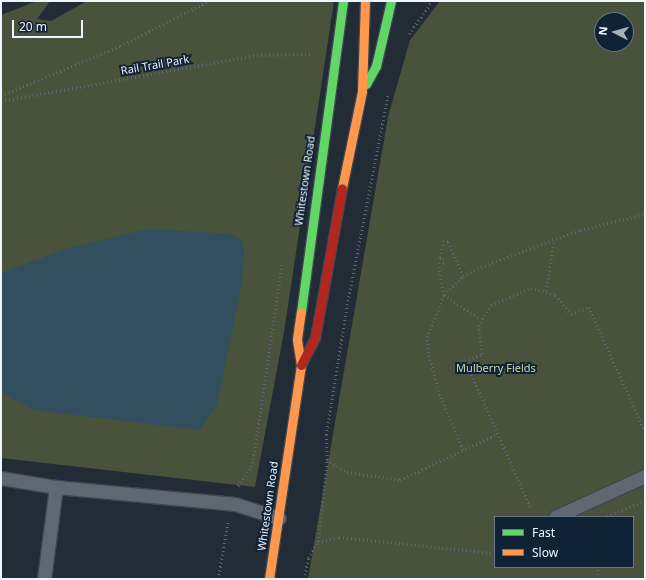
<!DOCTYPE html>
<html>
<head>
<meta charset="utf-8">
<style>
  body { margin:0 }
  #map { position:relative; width:646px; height:580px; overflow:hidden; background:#222c37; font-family:"Noto Sans",sans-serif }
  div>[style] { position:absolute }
  .green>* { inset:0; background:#49533c }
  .water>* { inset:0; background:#314f5e }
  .path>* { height:2.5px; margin-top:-1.25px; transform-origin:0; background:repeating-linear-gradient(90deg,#60686f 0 1px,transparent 0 4px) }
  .roads { filter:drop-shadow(1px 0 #3f464e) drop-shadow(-1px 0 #3f464e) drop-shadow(0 1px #3f464e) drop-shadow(0 -1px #3f464e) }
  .lane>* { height:13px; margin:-6.5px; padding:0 6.5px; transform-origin:6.5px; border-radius:6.5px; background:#5f6871 }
  .fast>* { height:9px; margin:-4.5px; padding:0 4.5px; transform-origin:4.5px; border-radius:4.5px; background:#63d668 }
  .slow>* { height:9px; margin:-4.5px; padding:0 4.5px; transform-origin:4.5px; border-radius:4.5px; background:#ff974d }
  .jam>* { height:9px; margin:-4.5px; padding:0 4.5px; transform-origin:4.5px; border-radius:4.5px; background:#b3261e }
  span { translate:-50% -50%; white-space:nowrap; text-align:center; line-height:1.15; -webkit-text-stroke:4px #102235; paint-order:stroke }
  .street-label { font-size:11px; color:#eef5fd }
  .park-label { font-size:11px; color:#c7daa3 }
  .frame { position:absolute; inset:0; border:2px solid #eef5fd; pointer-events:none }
  .legend { position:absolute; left:494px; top:516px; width:140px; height:52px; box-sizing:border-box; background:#102235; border:1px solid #697685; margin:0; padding:5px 7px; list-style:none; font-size:12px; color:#eef5fd }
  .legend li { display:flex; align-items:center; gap:8px; height:20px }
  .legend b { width:20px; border:1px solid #697685 }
  .north { position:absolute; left:594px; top:12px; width:40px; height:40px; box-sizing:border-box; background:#102235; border:1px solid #697685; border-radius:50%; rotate:276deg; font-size:11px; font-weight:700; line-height:16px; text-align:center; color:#eef5fd }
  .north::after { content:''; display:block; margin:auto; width:14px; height:18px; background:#a7afb8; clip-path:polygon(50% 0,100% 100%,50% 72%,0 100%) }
  .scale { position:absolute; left:12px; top:20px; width:71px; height:18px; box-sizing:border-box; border:2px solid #eef5fd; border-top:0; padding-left:5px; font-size:12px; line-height:14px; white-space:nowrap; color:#eef5fd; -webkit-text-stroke:3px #102235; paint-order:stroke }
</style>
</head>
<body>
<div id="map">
  <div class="green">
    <div style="clip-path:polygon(37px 1px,50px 1px,37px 19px,51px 21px,87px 1px,334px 1px,284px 332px,255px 487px,1px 458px,1px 15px)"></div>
    <div style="clip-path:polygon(evenodd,440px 1px,645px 1px,645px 579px,308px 579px,388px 117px,410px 40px,440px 1px,602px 20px,626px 20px,626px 44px,602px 44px,602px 20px,440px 1px,495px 517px,633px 517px,633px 567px,495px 567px,495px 517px)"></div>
  </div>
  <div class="water">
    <div style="clip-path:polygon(148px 229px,230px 234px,241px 239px,244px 249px,242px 282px,223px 377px,216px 407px,200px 430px,33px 410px,1px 392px,1px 273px,66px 249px)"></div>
  </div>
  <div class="path">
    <div style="left:409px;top:34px;width:40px;rotate:-55.1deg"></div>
    <div style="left:1px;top:96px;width:129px;rotate:-22.8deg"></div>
    <div style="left:120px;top:46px;width:100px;rotate:-26.8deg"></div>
    <div style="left:1px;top:101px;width:260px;rotate:-10.2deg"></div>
    <div style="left:257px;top:55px;width:55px;rotate:-1deg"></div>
    <div style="left:463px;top:276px;width:37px;rotate:-114deg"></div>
    <div style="left:448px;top:242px;width:4px;rotate:-166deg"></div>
    <div style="left:444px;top:241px;width:18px;rotate:103deg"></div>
    <div style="left:440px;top:259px;width:4px"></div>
    <div style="left:444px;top:259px;width:4px;rotate:90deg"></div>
    <div style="left:444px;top:263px;width:4px;rotate:180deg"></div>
    <div style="left:440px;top:263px;width:4px;rotate:104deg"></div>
    <div style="left:439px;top:267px;width:28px;rotate:80deg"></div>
    <div style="left:444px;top:295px;width:43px;rotate:33.7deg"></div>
    <div style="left:546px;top:291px;width:52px;rotate:-81.1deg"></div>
    <div style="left:463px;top:450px;width:56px;rotate:-113.3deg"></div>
    <div style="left:441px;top:399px;width:48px;rotate:-105.8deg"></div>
    <div style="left:428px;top:353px;width:16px;rotate:-94deg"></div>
    <div style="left:427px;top:337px;width:45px;rotate:-68deg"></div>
    <div style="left:444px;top:295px;width:27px;rotate:-45deg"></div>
    <div style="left:463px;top:276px;width:20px;rotate:-27deg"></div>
    <div style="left:481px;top:267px;width:106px;rotate:-20.5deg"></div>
    <div style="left:580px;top:230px;width:67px;rotate:-13.8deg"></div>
    <div style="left:327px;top:460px;width:23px;rotate:31deg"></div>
    <div style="left:347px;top:472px;width:54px;rotate:8.6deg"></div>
    <div style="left:400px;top:480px;width:105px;rotate:-25.3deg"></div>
    <div style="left:238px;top:486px;width:23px;rotate:-56deg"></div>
    <div style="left:251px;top:467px;width:19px;rotate:-78deg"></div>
    <div style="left:255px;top:448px;width:187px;rotate:-81.7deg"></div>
    <div style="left:530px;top:507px;width:160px;rotate:-114deg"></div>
    <div style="left:465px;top:361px;width:18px;rotate:-22deg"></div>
    <div style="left:482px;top:354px;width:28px;rotate:-98deg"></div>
    <div style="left:478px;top:326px;width:25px;rotate:-58deg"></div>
    <div style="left:491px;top:305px;width:43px;rotate:-23deg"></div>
    <div style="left:531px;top:288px;width:26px;rotate:16deg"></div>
    <div style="left:556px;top:295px;width:24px;rotate:52deg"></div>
    <div style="left:571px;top:314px;width:19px;rotate:-21deg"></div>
    <div style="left:589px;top:307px;width:136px;rotate:65.7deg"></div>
    <div style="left:607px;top:516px;width:41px;rotate:-21.5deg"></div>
    <div style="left:318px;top:542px;width:22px;rotate:-13deg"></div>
    <div style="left:339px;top:537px;width:157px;rotate:5.9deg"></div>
    <div style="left:218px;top:579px;width:59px;rotate:-80.2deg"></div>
    <div style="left:304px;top:579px;width:21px;rotate:-79deg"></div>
    <div style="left:308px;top:558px;width:19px;rotate:-58deg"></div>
    <div style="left:318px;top:542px;width:82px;rotate:-83.7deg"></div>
    <div style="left:327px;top:460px;width:25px;rotate:-92deg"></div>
    <div style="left:326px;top:435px;width:132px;rotate:-80.8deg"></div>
    <div style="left:347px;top:305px;width:214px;rotate:-79deg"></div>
    <div style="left:597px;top:579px;width:12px;rotate:-85deg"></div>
  </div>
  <div class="roads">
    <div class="lane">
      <div style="left:1px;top:478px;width:56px;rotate:9.3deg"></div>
      <div style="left:56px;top:487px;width:180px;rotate:5.4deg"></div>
      <div style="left:235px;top:504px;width:46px;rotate:17.7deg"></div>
      <div style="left:555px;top:517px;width:99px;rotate:-24.5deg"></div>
      <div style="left:44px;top:579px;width:93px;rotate:-82.6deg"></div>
    </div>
    <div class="fast">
      <div style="left:366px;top:84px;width:21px;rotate:-61deg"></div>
      <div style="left:376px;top:66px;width:67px;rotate:-77deg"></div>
      <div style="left:301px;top:312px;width:314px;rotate:-82.3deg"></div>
    </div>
    <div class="slow">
      <div style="left:342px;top:188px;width:99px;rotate:-78.3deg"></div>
      <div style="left:362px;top:91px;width:90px;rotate:-88.1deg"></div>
      <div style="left:269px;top:579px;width:216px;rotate:-81.5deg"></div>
      <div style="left:301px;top:365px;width:26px;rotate:-99deg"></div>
      <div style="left:297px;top:339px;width:27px;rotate:-82deg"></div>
    </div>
    <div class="jam">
      <div style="left:301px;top:365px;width:30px;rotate:-63deg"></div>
      <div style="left:315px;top:338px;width:152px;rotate:-79.8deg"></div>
    </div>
  </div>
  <div class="street-label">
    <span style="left:155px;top:65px;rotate:-10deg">Rail Trail Park</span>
    <span style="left:305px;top:181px;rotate:-82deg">Whitestown Road</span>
    <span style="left:268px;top:506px;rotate:-82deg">Whitestown Road</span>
  </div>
  <div class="park-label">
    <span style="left:496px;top:368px">Mulberry Fields</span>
  </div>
  <div class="frame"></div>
  <ul class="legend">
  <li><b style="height:5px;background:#63d668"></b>Fast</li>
  <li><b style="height:5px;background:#ff974d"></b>Slow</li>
  </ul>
  <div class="north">N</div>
  <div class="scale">20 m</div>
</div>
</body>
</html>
